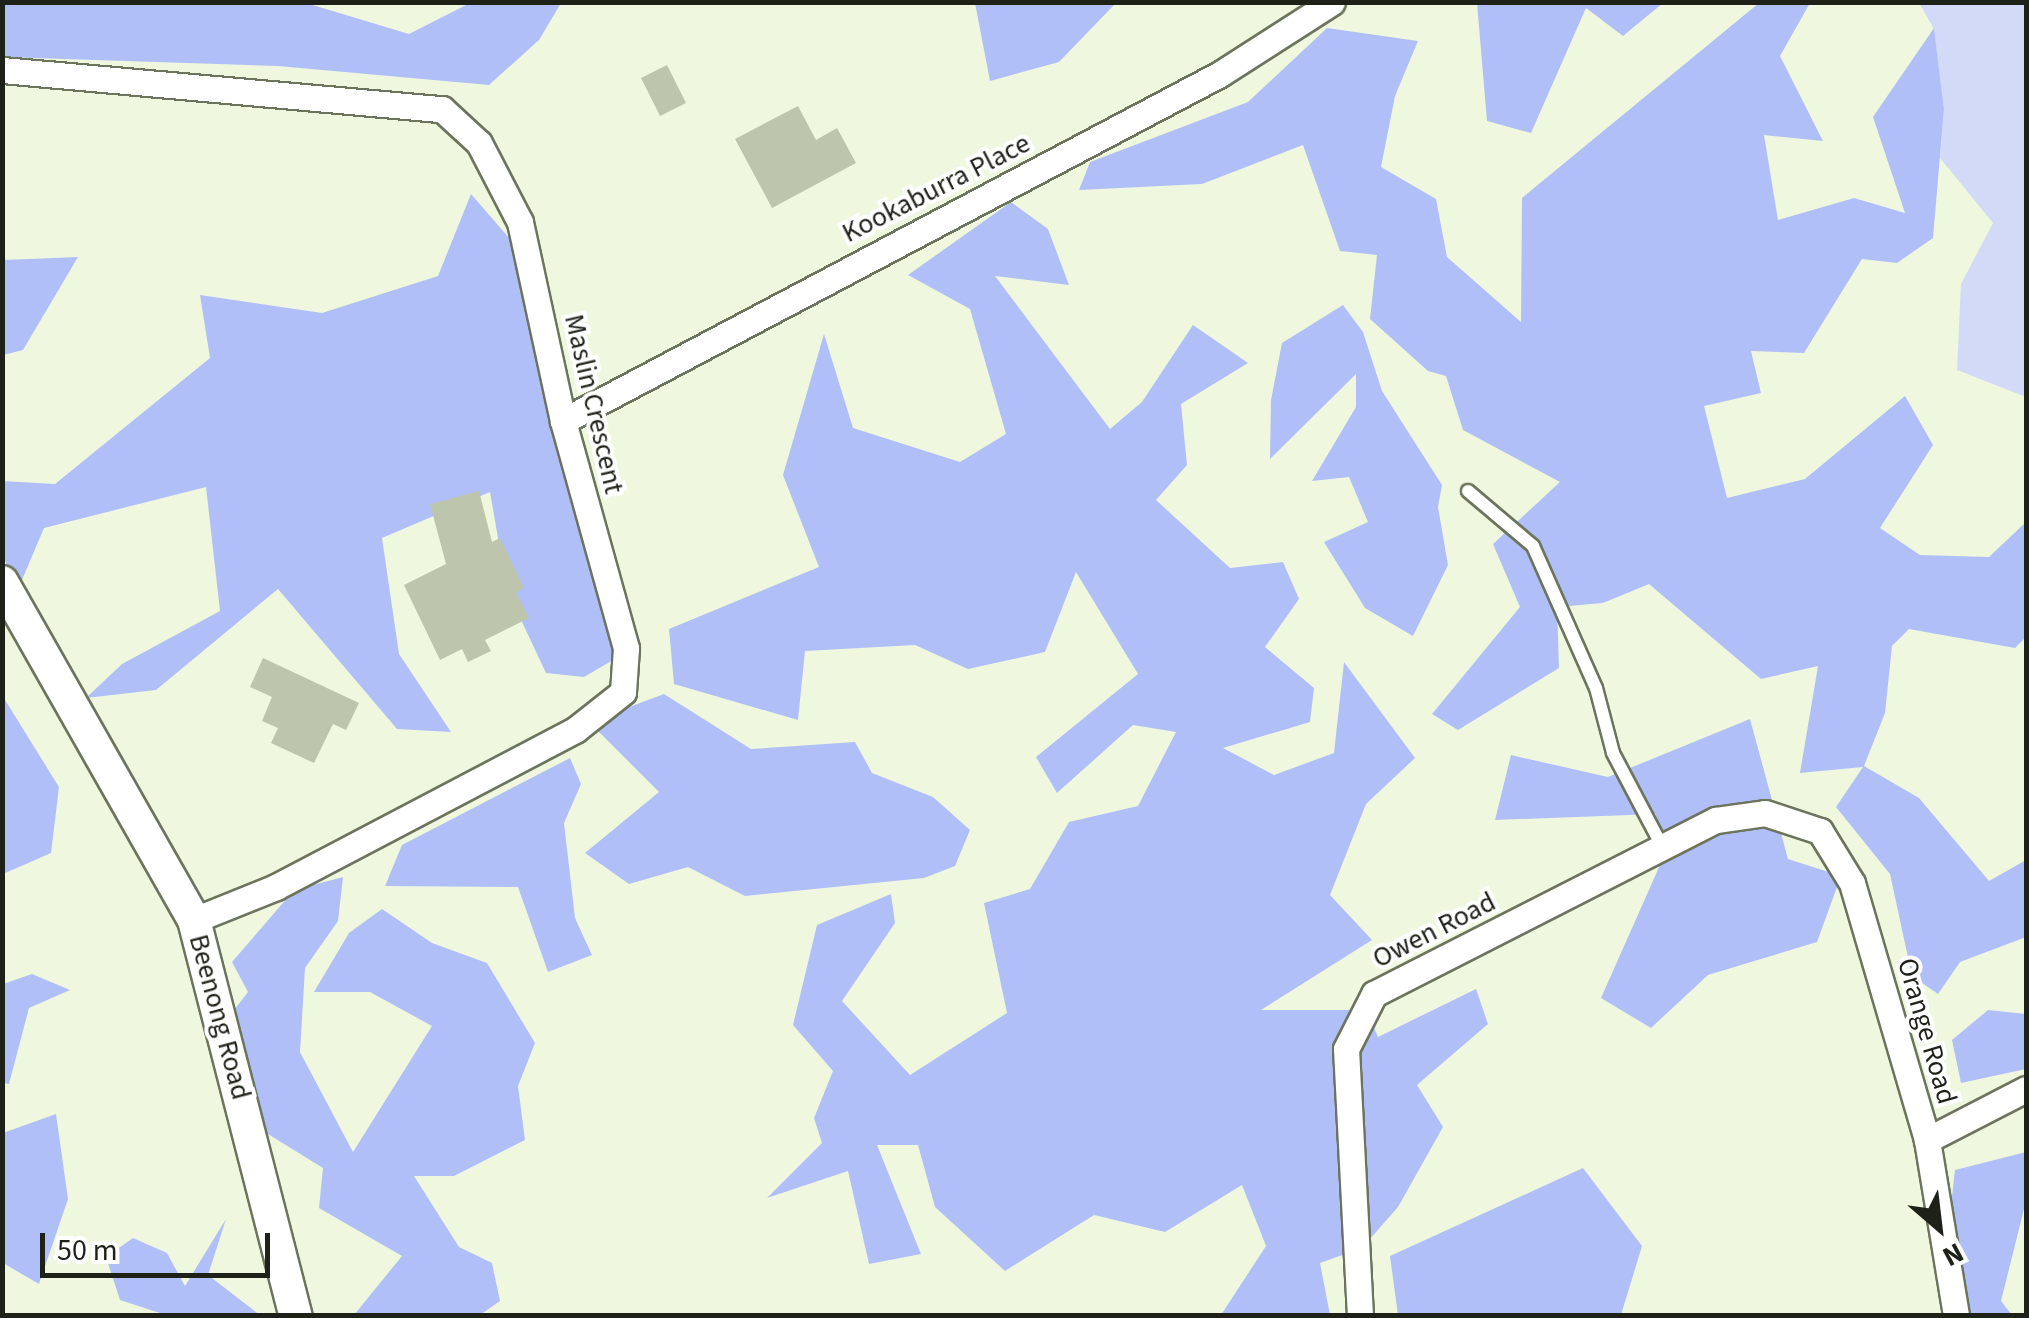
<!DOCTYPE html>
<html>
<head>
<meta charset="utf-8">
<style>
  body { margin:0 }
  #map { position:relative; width:2029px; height:1318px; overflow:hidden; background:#eff8de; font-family:"Source Sans 3",sans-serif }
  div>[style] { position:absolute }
  .green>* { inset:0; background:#d3daf7 }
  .forest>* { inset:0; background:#b1bff8 }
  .building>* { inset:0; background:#bdc6ad }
  .roads { filter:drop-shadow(2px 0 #6c745d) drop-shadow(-2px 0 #6c745d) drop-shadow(0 2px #6c745d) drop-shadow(0 -2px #6c745d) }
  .service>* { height:12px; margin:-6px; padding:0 6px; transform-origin:6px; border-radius:6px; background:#fff }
  .minor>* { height:25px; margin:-12.5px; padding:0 12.5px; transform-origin:12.5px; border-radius:12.5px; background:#fff }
  .tertiary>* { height:32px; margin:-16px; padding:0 16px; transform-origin:16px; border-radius:16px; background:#fff }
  span { translate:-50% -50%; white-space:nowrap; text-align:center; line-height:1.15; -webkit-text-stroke:8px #fff; paint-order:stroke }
  .street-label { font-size:28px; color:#1e2118 }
  .frame { position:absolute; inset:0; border:5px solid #1e2118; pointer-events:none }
  .north { position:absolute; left:1889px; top:1178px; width:100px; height:100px; -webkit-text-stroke:8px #fff; paint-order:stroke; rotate:152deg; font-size:28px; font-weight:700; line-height:40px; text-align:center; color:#1e2118 }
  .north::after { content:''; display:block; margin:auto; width:35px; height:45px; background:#1e2118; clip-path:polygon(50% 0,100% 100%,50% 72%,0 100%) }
  .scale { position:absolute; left:40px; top:1233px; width:230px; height:45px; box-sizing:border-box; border:5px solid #1e2118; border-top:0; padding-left:12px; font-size:30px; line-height:35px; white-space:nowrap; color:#1e2118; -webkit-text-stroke:8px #fff; paint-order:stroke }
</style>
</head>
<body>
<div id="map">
  <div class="green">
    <div style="clip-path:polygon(1919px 3px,2026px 3px,2026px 397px,1957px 370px,1961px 284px,1993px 223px,1940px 158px,1944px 109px,1934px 29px)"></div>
  </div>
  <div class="forest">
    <div style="clip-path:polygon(3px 2px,306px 3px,409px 34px,470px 3px,561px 3px,539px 40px,489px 85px,278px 66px,3px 57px)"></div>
    <div style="clip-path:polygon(975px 3px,1113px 2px,1114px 5px,1059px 62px,990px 81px)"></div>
    <div style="clip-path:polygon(1477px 3px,1477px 2px,1663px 3px,1623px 36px,1586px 8px,1531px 133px,1487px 121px)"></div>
    <div style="clip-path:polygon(1759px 3px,1810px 3px,1780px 56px,1823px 141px,1764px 135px,1778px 220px,1854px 198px,1905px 213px,1873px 117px,1934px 28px,1944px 109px,1933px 238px,1897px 263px,1862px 259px,1804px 353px,1751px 351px,1761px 393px,1704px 406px,1727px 498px,1805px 479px,1905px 396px,1933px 445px,1880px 528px,1920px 555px,1989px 557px,2026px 522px,2026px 637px,2015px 648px,1909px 629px,1892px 646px,1885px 713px,1864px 766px,1919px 798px,1989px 881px,2026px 860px,2026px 937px,1960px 962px,1938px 994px,1912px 976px,1890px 874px,1836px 807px,1863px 767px,1800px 773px,1818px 666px,1761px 679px,1649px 584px,1603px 603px,1557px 607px,1559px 668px,1458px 730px,1432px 714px,1520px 607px,1493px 544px,1560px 482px,1463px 430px,1446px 376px,1428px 371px,1370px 319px,1377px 255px,1340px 251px,1303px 145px,1202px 184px,1079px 190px,1090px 162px,1248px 102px,1327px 28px,1418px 41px,1395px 96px,1381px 167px,1436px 199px,1447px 257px,1521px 322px,1522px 198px)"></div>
    <div style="clip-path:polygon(471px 194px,544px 278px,545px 383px,632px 649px,584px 677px,546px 673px,507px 590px,490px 492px,382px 538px,399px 654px,451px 732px,397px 729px,278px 589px,156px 690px,86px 698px,122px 664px,220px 611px,206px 487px,44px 528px,19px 587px,3px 557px,2px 481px,55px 484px,210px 358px,200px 295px,322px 313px,438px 276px)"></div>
    <div style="clip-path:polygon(1011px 202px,1048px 229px,1069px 285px,995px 276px,1110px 429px,1142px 402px,1193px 325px,1248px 363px,1181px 404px,1187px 465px,1156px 500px,1230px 568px,1283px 562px,1299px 599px,1265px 647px,1314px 688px,1310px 722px,1223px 748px,1274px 775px,1334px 753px,1344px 662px,1415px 758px,1366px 804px,1330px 895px,1372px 940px,1261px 1010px,1367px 1010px,1378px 1037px,1476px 989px,1488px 1024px,1417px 1085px,1443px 1127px,1398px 1207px,1362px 1248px,1320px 1263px,1330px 1315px,1221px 1315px,1266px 1246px,1242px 1185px,1165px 1232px,1094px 1215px,1005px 1271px,935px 1207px,918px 1145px,877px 1145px,921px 1254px,869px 1264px,848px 1171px,767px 1198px,822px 1143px,814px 1118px,833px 1071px,793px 1025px,817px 925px,891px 894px,895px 923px,842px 1001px,910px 1075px,1007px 1013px,984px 903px,1030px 889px,1069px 822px,1138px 806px,1176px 732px,1133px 725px,1057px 793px,1036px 757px,1138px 674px,1076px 572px,1045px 652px,968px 669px,915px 645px,805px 651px,798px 720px,674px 684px,669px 629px,819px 567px,783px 475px,824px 334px,853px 428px,960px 462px,1006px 434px,970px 309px,908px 275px)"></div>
    <div style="clip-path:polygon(78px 257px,23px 350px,3px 355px,3px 260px)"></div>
    <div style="clip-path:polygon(1343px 305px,1363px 332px,1382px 391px,1442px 485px,1438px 507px,1448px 565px,1413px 636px,1365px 608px,1324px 542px,1368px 522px,1349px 477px,1312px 481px,1356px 407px,1356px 374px,1270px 459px,1271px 400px,1282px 343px)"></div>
    <div style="clip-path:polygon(664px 694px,751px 749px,855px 742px,872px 773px,933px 797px,970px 830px,955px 866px,924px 878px,745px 896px,688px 867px,629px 884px,585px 853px,659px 792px,589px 722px)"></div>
    <div style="clip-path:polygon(2px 695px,59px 787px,51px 853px,3px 874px)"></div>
    <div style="clip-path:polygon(1750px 719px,1788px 859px,1841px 876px,1817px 942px,1708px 975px,1651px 1028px,1601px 998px,1660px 865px,1656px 814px,1495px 820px,1511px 755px,1608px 777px)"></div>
    <div style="clip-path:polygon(570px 758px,581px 784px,564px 823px,575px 918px,592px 955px,548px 972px,518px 887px,385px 886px,402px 845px)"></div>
    <div style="clip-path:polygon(343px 877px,338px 921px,305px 968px,300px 1052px,353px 1152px,432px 1026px,370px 992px,314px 992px,349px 933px,382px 909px,432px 943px,487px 963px,535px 1043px,518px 1086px,525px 1140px,454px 1176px,414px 1176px,459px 1247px,492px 1263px,500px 1301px,480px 1315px,354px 1315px,402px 1256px,319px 1208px,323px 1168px,255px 1126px,224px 1023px,248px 992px,232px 962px,294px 890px)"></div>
    <div style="clip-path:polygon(32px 974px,70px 990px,29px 1008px,9px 1084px,3px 1083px,3px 984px)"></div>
    <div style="clip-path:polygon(1988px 1010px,2026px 1014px,2026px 1069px,1961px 1083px,1952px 1040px)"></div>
    <div style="clip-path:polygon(56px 1114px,68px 1199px,39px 1284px,3px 1263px,3px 1133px)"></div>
    <div style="clip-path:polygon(2026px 1152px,2026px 1201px,2001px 1301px,2012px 1315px,1948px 1315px,1941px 1295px,1955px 1170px)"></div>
    <div style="clip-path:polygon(1583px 1168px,1642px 1246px,1621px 1315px,1398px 1315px,1390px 1256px)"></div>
    <div style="clip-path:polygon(226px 1219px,208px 1275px,260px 1315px,166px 1315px,120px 1300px,106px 1257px,133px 1238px,167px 1253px,185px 1286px)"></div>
  </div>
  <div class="building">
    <div style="clip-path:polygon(667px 65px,686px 103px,660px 116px,641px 78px)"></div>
    <div style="clip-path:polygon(798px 106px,816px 140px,837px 128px,856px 163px,772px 208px,735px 139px)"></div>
    <div style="clip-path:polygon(479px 491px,492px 542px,500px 538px,524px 588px,516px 592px,529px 618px,485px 640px,491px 651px,468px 662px,462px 649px,440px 660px,404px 585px,446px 564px,430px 504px)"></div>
    <div style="clip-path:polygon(263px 658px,359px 703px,346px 730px,333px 724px,314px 763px,271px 743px,278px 728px,262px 721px,272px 697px,250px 687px)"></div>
  </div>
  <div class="roads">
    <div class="service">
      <div style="left:1468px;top:491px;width:85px;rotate:40.2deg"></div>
      <div style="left:1533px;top:546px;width:155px;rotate:66.1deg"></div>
      <div style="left:1596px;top:688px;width:67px;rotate:75.3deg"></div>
      <div style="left:1613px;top:753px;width:107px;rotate:62.2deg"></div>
    </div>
    <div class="minor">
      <div style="left:2px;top:70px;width:442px;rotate:5.1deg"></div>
      <div style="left:442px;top:109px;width:50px;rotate:42.6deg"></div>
      <div style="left:479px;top:143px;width:89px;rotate:62.6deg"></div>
      <div style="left:520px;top:222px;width:204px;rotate:77.8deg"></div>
      <div style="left:563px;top:421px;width:236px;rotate:74.5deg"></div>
      <div style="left:626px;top:648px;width:44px;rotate:93.9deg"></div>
      <div style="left:623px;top:692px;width:61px;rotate:141.6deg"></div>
      <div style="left:575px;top:730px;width:338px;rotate:152.3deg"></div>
      <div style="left:276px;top:887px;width:88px;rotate:158.1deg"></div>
      <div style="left:563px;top:421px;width:743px;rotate:-27.84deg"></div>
      <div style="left:1220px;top:74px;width:133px;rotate:-32.7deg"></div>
      <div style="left:1927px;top:1140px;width:111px;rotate:-27.3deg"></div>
      <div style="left:1360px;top:1316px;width:267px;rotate:-93deg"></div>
      <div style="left:1346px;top:1049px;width:62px;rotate:-63deg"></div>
      <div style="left:1374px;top:994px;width:384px;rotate:-27deg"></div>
      <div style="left:1716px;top:820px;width:49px;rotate:-8.1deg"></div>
      <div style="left:1765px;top:813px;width:58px;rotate:18.1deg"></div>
      <div style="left:1820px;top:831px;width:61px;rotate:58.4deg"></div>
      <div style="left:1852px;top:883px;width:268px;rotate:73.7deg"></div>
      <div style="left:1927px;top:1140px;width:178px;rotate:80.6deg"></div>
    </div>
    <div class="tertiary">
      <div style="left:2px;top:582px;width:389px;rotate:60.4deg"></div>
      <div style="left:194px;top:920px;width:409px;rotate:75.6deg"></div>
    </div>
  </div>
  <div class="street-label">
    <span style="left:936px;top:188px;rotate:-27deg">Kookaburra Place</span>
    <span style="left:594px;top:404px;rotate:77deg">Maslin Crescent</span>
    <span style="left:1434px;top:930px;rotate:-27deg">Owen Road</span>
    <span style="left:220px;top:1017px;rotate:75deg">Beenong Road</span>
    <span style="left:1927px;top:1031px;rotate:74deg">Orange Road</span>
  </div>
  <div class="frame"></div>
  <div class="north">N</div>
  <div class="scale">50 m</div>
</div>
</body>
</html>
